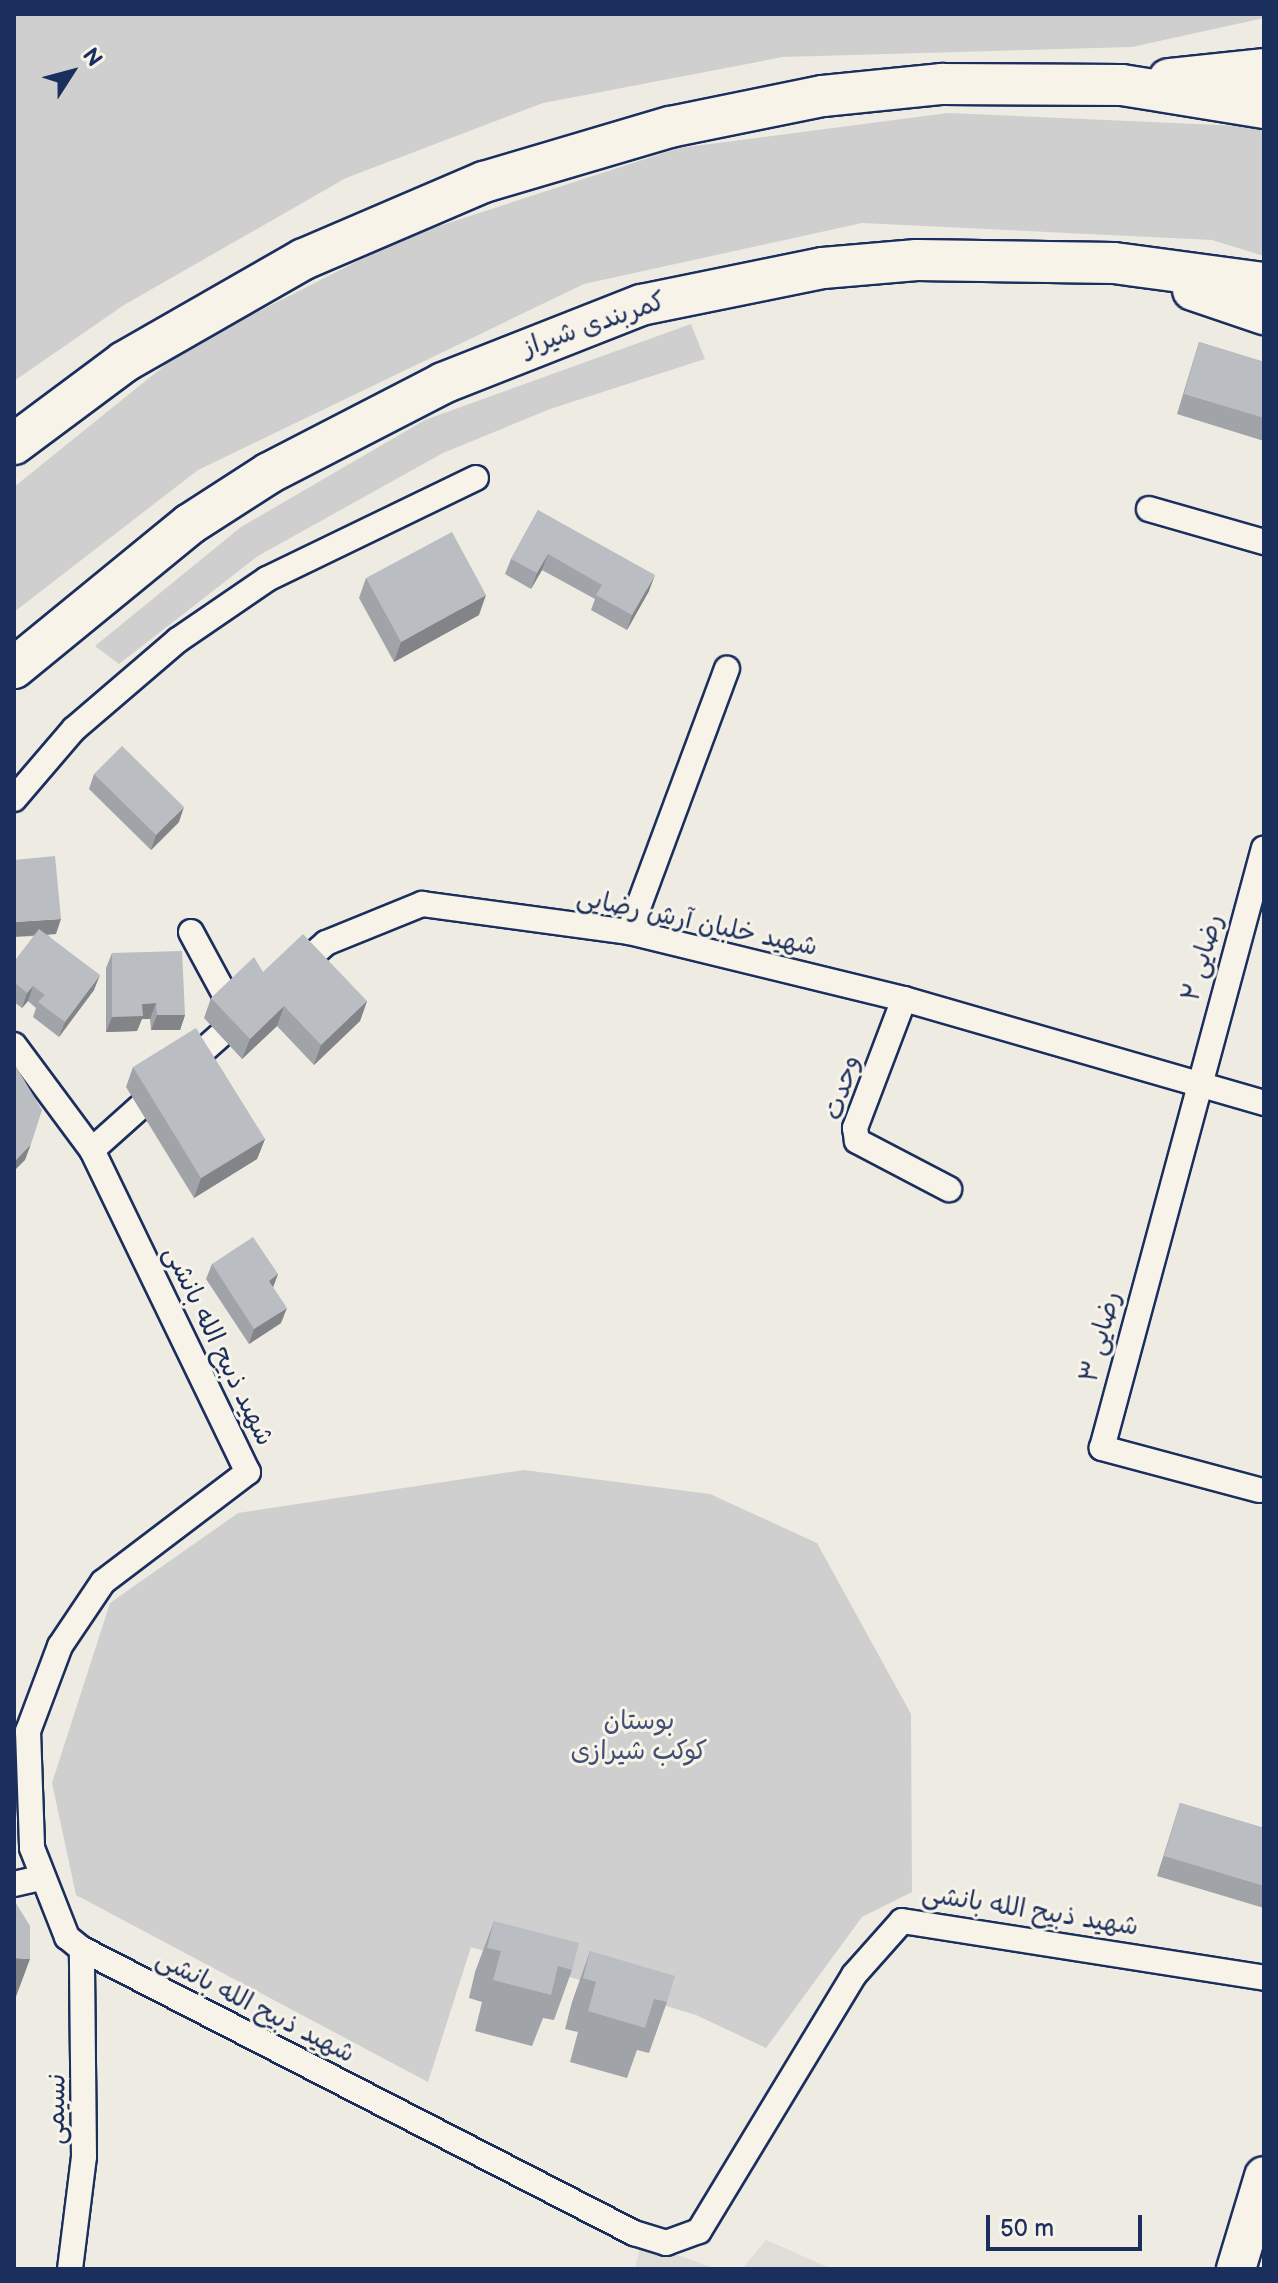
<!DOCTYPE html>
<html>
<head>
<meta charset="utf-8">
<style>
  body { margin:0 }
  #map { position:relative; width:1278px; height:2283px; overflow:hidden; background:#eeebe2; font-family:"Balsamiq Sans","Playpen Sans Arabic",sans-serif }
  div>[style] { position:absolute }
  .built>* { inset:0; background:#deddd8 }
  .green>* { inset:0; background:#cfcfcf }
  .roads { filter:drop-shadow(2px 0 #1b2f5e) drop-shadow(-2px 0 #1b2f5e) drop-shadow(0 2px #1b2f5e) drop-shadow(0 -2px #1b2f5e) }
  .minor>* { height:24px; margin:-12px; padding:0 12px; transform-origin:12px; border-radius:12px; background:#f7f3e8 }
  .primary>* { height:38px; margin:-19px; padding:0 19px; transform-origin:19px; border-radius:19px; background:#f7f3e8 }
  .trunk>* { height:40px; margin:-20px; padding:0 20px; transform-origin:20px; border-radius:20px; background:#f7f3e8 }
  .wall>* { inset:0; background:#a0a3a7 }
  .shaded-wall>* { inset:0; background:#828488 }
  .building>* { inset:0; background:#babdc2 }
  span { translate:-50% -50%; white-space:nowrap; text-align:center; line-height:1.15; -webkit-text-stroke:6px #f7f3e8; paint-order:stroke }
  .street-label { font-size:26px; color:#1b2f5e }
  .park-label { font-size:26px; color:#3f4f75 }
  .frame { position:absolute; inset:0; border:16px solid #1b2f5e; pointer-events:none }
  .north { position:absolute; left:32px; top:32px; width:80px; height:80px; -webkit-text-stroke:6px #f7f3e8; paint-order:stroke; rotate:54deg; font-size:22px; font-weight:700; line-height:32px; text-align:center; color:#1b2f5e }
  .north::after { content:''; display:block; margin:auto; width:28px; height:36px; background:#1b2f5e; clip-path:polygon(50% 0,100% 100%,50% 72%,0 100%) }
  .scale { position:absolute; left:986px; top:2215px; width:156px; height:36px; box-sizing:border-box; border:4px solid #1b2f5e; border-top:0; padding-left:10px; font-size:24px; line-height:28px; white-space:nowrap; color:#1b2f5e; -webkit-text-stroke:6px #f7f3e8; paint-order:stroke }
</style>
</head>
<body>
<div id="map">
  <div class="built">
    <div style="clip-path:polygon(766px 2240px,832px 2269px,742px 2269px)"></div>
    <div style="clip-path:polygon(641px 2242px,717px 2269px,635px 2269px)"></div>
  </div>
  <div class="green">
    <div style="clip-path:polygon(14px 14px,1264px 14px,1264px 18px,1132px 47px,783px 57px,543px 103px,346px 178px,124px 305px,14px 381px)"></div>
    <div style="clip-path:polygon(948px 113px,1264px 127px,1264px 256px,1212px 240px,862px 223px,584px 284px,198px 470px,14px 612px,14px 487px,185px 349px,405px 237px,679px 148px)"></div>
    <div style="clip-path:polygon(691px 324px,705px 359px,550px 409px,443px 453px,258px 556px,119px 664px,95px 646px,241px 527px,425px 420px)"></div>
    <div style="clip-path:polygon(524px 1470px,710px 1494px,817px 1543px,911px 1714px,912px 1892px,862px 1917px,766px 2048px,696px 2015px,471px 1947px,428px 2082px,76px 1895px,52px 1783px,110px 1603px,238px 1513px)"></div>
  </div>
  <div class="roads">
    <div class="minor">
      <div style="left:1149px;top:509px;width:120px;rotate:16deg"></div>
      <div style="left:14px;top:799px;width:92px;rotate:-49.4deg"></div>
      <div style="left:74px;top:729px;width:137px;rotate:-40.6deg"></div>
      <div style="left:178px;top:640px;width:108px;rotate:-34.4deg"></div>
      <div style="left:267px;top:579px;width:232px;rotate:-25.8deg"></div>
      <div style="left:191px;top:932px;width:97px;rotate:61.6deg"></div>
      <div style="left:629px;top:932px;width:281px;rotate:-69.6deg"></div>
      <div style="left:294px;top:971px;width:43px;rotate:-41.2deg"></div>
      <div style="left:326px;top:943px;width:104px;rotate:-22.1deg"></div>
      <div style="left:422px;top:904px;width:209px;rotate:7.7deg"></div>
      <div style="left:629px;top:932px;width:283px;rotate:13.7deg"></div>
      <div style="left:904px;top:999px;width:375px;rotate:16.1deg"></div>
      <div style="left:904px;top:999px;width:138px;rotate:110.8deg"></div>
      <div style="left:855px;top:1128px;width:13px;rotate:81deg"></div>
      <div style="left:857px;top:1141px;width:104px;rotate:27.6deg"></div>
      <div style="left:14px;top:1045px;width:131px;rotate:53.4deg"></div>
      <div style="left:92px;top:1150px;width:358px;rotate:64.2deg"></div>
      <div style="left:248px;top:1472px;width:182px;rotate:142.8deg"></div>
      <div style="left:103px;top:1582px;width:77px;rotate:123.9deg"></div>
      <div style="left:60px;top:1646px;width:91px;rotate:110.6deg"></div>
      <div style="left:28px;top:1731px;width:117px;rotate:88deg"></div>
      <div style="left:32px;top:1848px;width:96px;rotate:68.5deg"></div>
      <div style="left:67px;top:1937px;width:19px;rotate:39deg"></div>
      <div style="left:82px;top:1949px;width:621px;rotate:27.23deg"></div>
      <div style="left:634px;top:2233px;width:34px;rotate:17deg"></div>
      <div style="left:666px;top:2243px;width:35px;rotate:-20deg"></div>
      <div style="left:699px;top:2231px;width:299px;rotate:-58.8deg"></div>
      <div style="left:854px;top:1975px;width:72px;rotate:-48.4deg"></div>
      <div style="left:902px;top:1921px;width:366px;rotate:8.9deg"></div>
      <div style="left:92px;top:1150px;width:204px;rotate:-41.8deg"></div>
      <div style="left:1259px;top:1490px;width:163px;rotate:-165deg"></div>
      <div style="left:1102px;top:1448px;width:621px;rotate:-74.89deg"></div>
      <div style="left:14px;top:1884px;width:28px;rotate:-13deg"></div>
      <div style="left:70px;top:2269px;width:113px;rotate:-82.9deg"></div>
      <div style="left:84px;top:2157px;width:208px;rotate:-90.6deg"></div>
    </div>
    <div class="primary">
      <div style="left:1236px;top:2269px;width:97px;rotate:-73.2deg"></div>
    </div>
    <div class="trunk">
      <div style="left:1169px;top:79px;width:96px;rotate:-6deg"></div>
      <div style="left:1193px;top:290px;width:75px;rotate:18.7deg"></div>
      <div style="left:14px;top:444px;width:137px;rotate:-36.7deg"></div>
      <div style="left:124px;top:362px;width:207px;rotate:-29.8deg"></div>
      <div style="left:304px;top:259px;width:196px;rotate:-23.2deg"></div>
      <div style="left:484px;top:182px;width:194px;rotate:-16.5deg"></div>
      <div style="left:670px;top:127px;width:156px;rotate:-11.5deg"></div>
      <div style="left:823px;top:96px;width:120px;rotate:-5.8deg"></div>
      <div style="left:942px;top:84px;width:180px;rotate:0.3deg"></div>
      <div style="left:1122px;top:85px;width:144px;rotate:9.2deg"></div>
      <div style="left:14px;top:668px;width:227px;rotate:-39.3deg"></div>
      <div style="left:190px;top:524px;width:94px;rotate:-32.8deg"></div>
      <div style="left:269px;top:473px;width:196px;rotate:-27.3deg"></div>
      <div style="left:443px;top:383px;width:213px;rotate:-21.5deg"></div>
      <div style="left:641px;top:305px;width:186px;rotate:-11.5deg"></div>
      <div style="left:823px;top:268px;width:94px;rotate:-4.9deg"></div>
      <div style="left:917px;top:260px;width:197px;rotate:0.9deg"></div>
      <div style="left:1114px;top:263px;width:151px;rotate:7.6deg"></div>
    </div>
  </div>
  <div class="wall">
    <div style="clip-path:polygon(1199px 342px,1264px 362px,1264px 441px,1177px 414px)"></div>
    <div style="clip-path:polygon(538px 510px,649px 591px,627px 630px,591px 610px,595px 599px,542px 570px,531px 589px,505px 574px,511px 559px)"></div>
    <div style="clip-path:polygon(366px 578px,479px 615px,394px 662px,359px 598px)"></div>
    <div style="clip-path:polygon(94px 774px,179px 822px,151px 850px,89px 789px)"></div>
    <div style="clip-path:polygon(56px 934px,48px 935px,94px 990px,59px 1037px,33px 1017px,36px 1008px,28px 1001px,22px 1008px,14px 1002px,14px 962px,34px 936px,14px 937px)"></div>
    <div style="clip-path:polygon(112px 953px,185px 1015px,180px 1030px,151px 1030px,150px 1019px,142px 1019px,137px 1031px,106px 1032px,106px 968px)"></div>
    <div style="clip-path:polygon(263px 972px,367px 1001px,360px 1021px,314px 1065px,277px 1026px,242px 1059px,204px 1018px,211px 998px)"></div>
    <div style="clip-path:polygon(133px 1067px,265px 1139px,257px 1159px,194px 1198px,126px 1087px)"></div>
    <div style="clip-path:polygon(212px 1264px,278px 1274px,273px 1287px,281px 1323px,249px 1344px,206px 1279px)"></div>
    <div style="clip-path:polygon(1180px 1803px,1264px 1828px,1264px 1908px,1157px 1876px)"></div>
    <div style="clip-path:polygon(494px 1921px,572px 1970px,554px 2020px,543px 2018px,532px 2046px,475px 2031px,482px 2002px,469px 1998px,475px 1972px)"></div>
    <div style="clip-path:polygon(590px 1951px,667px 2002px,649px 2053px,637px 2050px,627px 2078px,570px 2062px,578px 2032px,565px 2029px,572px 2002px)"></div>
  </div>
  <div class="shaded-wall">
    <div style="clip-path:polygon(548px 554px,542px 570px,531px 589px,537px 573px)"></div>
    <div style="clip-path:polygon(655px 575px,649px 591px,627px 630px,632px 615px)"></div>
    <div style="clip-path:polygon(486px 595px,479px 615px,394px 662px,401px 642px)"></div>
    <div style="clip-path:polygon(184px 807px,179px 822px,151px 850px,156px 835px)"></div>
    <div style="clip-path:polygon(61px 919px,56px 934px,14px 937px,14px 922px)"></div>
    <div style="clip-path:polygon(100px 975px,94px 990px,59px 1037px,65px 1022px)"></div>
    <div style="clip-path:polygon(33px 986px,28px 1001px,22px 1008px,27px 993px)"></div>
    <div style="clip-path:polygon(367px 1001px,360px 1021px,314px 1065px,321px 1045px)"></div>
    <div style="clip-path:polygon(156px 1003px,150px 1019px,142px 1019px,137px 1031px,106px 1032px,112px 1017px,142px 1004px)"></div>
    <div style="clip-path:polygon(284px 1006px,277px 1026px,242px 1059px,250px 1039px)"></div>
    <div style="clip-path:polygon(157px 1015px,185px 1015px,180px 1030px,151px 1030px)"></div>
    <div style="clip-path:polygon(265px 1139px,257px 1159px,194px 1198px,201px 1178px)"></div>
    <div style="clip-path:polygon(31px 1144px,25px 1160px,14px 1171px,14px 1162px)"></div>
    <div style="clip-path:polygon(278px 1274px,272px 1290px,269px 1281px)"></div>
    <div style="clip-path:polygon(287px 1308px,281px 1323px,249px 1344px,254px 1329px)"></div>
    <div style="clip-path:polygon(14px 1958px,30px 1959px,14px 2002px)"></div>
  </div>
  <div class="building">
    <div style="clip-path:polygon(1199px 342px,1264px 362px,1264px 418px,1184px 394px)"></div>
    <div style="clip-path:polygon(538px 510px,655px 575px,632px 615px,596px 595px,602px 585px,548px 554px,537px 573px,511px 559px)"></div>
    <div style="clip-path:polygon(452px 532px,486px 595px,401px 642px,366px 578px)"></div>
    <div style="clip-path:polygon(122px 746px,184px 807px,156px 835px,94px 774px)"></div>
    <div style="clip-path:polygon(55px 856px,61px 919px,14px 922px,14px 860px)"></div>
    <div style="clip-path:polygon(39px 929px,100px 975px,65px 1022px,38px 1002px,45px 995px,33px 986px,27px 993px,14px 982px,14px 962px)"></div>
    <div style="clip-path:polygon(303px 934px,367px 1001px,321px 1045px,284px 1006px,250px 1039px,211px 998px,254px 957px,263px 972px)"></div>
    <div style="clip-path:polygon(182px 951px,185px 1015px,157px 1015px,156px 1003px,142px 1004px,143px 1016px,112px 1017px,112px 953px)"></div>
    <div style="clip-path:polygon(196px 1028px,265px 1139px,201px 1178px,133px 1067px)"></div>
    <div style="clip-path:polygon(14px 1063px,42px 1110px,31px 1144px,14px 1162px)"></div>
    <div style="clip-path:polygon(253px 1237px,278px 1274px,269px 1281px,287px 1308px,254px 1329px,212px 1264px)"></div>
    <div style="clip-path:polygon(1180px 1803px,1264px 1828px,1264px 1886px,1164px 1856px)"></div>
    <div style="clip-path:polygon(14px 1900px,30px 1926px,30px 1959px,14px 1958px)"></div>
    <div style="clip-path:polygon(494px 1921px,579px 1943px,572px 1970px,558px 1966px,551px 1995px,493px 1980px,501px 1951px,487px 1948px)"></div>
    <div style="clip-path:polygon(590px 1951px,675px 1976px,667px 2002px,654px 1999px,645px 2028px,588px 2011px,596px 1982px,583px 1978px)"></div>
  </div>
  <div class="street-label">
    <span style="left:594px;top:325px;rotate:-19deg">کمربندی شیراز</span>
    <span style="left:697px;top:923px;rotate:12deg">شهید خلبان آرش رضایی</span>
    <span style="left:1203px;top:958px;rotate:-74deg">رضایی ۲</span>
    <span style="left:843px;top:1088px;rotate:-73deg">وحدت</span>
    <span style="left:1101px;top:1337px;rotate:-75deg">رضایی ۳</span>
    <span style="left:218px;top:1346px;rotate:64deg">شهید ذبیح الله بانشی</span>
    <span style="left:1030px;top:1911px;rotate:9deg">شهید ذبیح الله بانشی</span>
    <span style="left:255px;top:2007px;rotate:27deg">شهید ذبیح الله بانشی</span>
    <span style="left:57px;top:2109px;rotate:-89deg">نسیمی</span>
  </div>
  <div class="park-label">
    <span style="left:639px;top:1737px">بوستان<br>کوکب شیرازی</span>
  </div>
  <div class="frame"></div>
  <div class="north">N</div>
  <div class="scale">50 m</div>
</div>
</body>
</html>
